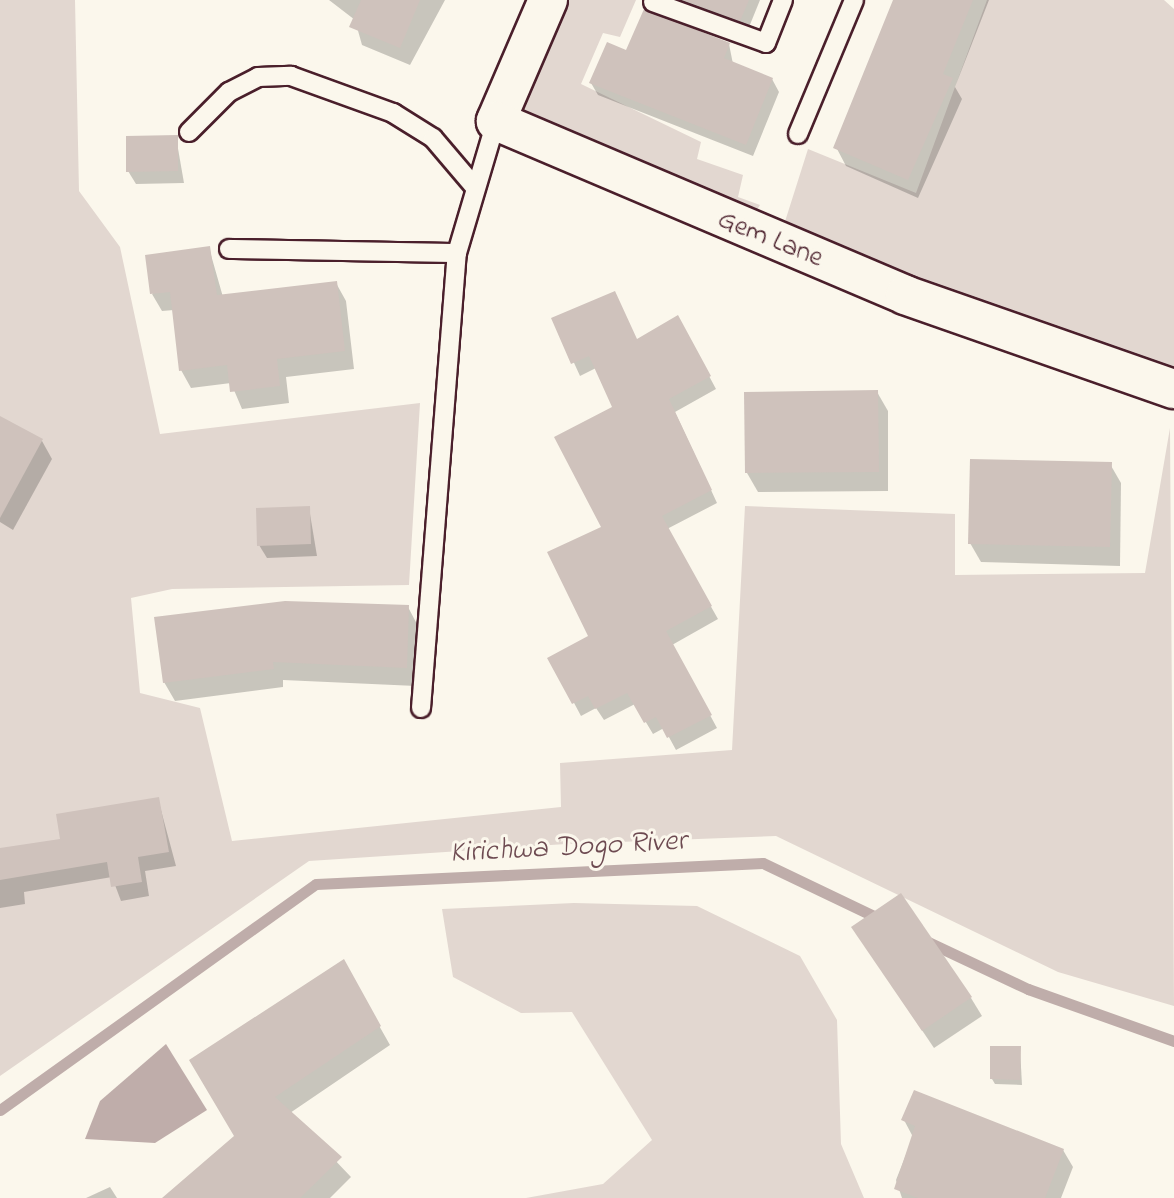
<!DOCTYPE html>
<html>
<head>
<meta charset="utf-8">
<style>
  body { margin:0 }
  #map { position:relative; width:1174px; height:1198px; overflow:hidden; background:#fbf7ec; font-family:"Indie Flower",sans-serif }
  div>[style] { position:absolute }
  .green>* { inset:0; background:#e2d7d0 }
  .water>* { inset:0; background:#bfadaa }
  .shadow>* { inset:0; background:#0003 }
  .stream>* { height:11px; margin:-5.5px; padding:0 5.5px; transform-origin:5.5px; border-radius:5.5px; background:#bfadaa }
  .building>* { inset:0; background:#cfc2bc }
  .roads { filter:drop-shadow(2px 0 #4a1f2b) drop-shadow(-2px 0 #4a1f2b) drop-shadow(0 2px #4a1f2b) drop-shadow(0 -2px #4a1f2b) }
  .service>* { height:18px; margin:-9px; padding:0 9px; transform-origin:9px; border-radius:9px; background:#fbf7ec }
  .minor>* { height:38px; margin:-19px; padding:0 19px; transform-origin:19px; border-radius:19px; background:#fbf7ec }
  span { translate:-50% -50%; white-space:nowrap; text-align:center; line-height:1.15; -webkit-text-stroke:6px #fbf7ec; paint-order:stroke }
  .street-label { font-size:28px; color:#4a1f2b }
  .water-label { font-size:30px; color:#6d4a51; font-style:italic }
</style>
</head>
<body>
<div id="map">
  <div class="green">
    <div style="clip-path:polygon(0 0,75px 0,79px 191px,120px 247px,160px 434px,420px 403px,409px 585px,172px 589px,131px 598px,140px 693px,200px 708px,232px 841px,561px 807px,560px 763px,732px 750px,745px 506px,955px 514px,955px 575px,1145px 573px,1170px 428px,1174px 1006px,1058px 972px,776px 836px,566px 844px,309px 861px,0 1076px)"></div>
    <div style="clip-path:polygon(554px 0,636px 0,620px 37px,603px 33px,581px 84px,701px 142px,697px 159px,743px 175px,738px 197px,760px 205px,749px 223px,505px 118px)"></div>
    <div style="clip-path:polygon(987px 0,1164px 0,1174px 9px,1174px 371px,782px 231px,808px 149px,916px 193px)"></div>
    <div style="clip-path:polygon(574px 903px,697px 906px,800px 956px,837px 1020px,841px 1144px,864px 1198px,526px 1198px,603px 1184px,652px 1140px,572px 1012px,521px 1013px,453px 977px,442px 909px)"></div>
  </div>
  <div class="water">
    <div style="clip-path:polygon(166px 1044px,207px 1110px,155px 1143px,85px 1139px,100px 1101px)"></div>
  </div>
  <div class="shadow">
    <div style="clip-path:polygon(329px 0,445px 0,410px 65px,362px 45px,355px 20px)"></div>
    <div style="clip-path:polygon(665px 0,760px 0,747px 32px)"></div>
    <div style="clip-path:polygon(898px 0,989px 0,955px 87px,962px 99px,918px 198px,846px 166px,836px 147px)"></div>
    <div style="clip-path:polygon(729px 44px,733px 64px,772px 79px,779px 92px,753px 156px,598px 95px,591px 83px,626px 52px)"></div>
    <div style="clip-path:polygon(176px 137px,184px 183px,136px 184px,128px 171px)"></div>
    <div style="clip-path:polygon(209px 248px,223px 297px,336px 283px,346px 301px,354px 369px,286px 377px,289px 403px,242px 409px,231px 383px,191px 388px,181px 370px,174px 310px,162px 311px,152px 294px)"></div>
    <div style="clip-path:polygon(615px 293px,637px 341px,678px 318px,716px 389px,675px 412px,717px 503px,667px 529px,718px 619px,672px 645px,717px 728px,676px 750px,664px 728px,653px 734px,635px 704px,604px 720px,596px 708px,581px 716px,550px 658px,590px 637px,615px 408px,596px 368px,580px 376px,554px 319px)"></div>
    <div style="clip-path:polygon(877px 392px,888px 411px,888px 491px,758px 492px,747px 473px)"></div>
    <div style="clip-path:polygon(0 418px,42px 441px,52px 459px,13px 530px,0 522px)"></div>
    <div style="clip-path:polygon(1110px 464px,1121px 483px,1120px 566px,981px 562px,970px 543px)"></div>
    <div style="clip-path:polygon(309px 508px,317px 556px,267px 558px,259px 545px)"></div>
    <div style="clip-path:polygon(408px 607px,418px 626px,416px 686px,283px 680px,283px 687px,175px 701px,164px 682px)"></div>
    <div style="clip-path:polygon(158px 799px,176px 866px,145px 871px,149px 896px,121px 901px,112px 877px,24px 892px,25px 904px,0 908px,0 850px,62px 840px)"></div>
    <div style="clip-path:polygon(853px 928px,971px 998px,982px 1016px,934px 1048px)"></div>
    <div style="clip-path:polygon(343px 962px,390px 1045px,290px 1113px,351px 1177px,330px 1198px,171px 1198px,236px 1136px)"></div>
    <div style="clip-path:polygon(1020px 1048px,1022px 1085px,995px 1084px,992px 1079px)"></div>
    <div style="clip-path:polygon(904px 1120px,1063px 1150px,1073px 1167px,1061px 1198px,902px 1198px,896px 1180px,913px 1137px)"></div>
    <div style="clip-path:polygon(110px 1187px,117px 1198px,86px 1198px)"></div>
  </div>
  <div class="stream">
    <div style="left:926px;top:941px;width:113px;rotate:25.2deg"></div>
    <div style="left:1028px;top:989px;width:155px;rotate:19.6deg"></div>
    <div style="left:0;top:1110px;width:388px;rotate:-35.6deg"></div>
    <div style="left:316px;top:884px;width:447px;rotate:-2.7deg"></div>
    <div style="left:763px;top:863px;width:132px;rotate:25.6deg"></div>
  </div>
  <div class="building">
    <div style="clip-path:polygon(361px 0,420px 0,400px 48px,349px 27px)"></div>
    <div style="clip-path:polygon(683px 0,749px 0,740px 21px)"></div>
    <div style="clip-path:polygon(893px 0,973px 0,943px 74px,953px 78px,908px 180px,833px 148px)"></div>
    <div style="clip-path:polygon(644px 9px,730px 43px,724px 58px,773px 78px,746px 145px,589px 83px,607px 42px,626px 50px)"></div>
    <div style="clip-path:polygon(178px 135px,178px 171px,126px 172px,126px 136px)"></div>
    <div style="clip-path:polygon(210px 246px,217px 295px,337px 281px,345px 351px,277px 359px,280px 386px,230px 392px,227px 365px,179px 371px,170px 292px,150px 294px,145px 255px)"></div>
    <div style="clip-path:polygon(615px 291px,637px 339px,678px 315px,711px 376px,669px 399px,712px 490px,662px 516px,712px 606px,666px 631px,712px 715px,667px 738px,656px 717px,644px 723px,627px 693px,595px 709px,588px 696px,572px 704px,547px 658px,588px 636px,547px 552px,601px 527px,554px 437px,612px 407px,589px 356px,571px 364px,551px 318px)"></div>
    <div style="clip-path:polygon(878px 390px,879px 472px,745px 473px,744px 392px)"></div>
    <div style="clip-path:polygon(0 416px,43px 439px,0 518px)"></div>
    <div style="clip-path:polygon(970px 459px,1112px 462px,1110px 547px,968px 544px)"></div>
    <div style="clip-path:polygon(310px 506px,311px 544px,257px 546px,256px 508px)"></div>
    <div style="clip-path:polygon(285px 601px,409px 605px,407px 668px,273px 662px,274px 669px,163px 683px,154px 617px)"></div>
    <div style="clip-path:polygon(159px 797px,169px 852px,138px 857px,142px 882px,111px 887px,107px 862px,0 880px,0 848px,60px 839px,56px 814px)"></div>
    <div style="clip-path:polygon(901px 893px,972px 997px,922px 1031px,851px 927px)"></div>
    <div style="clip-path:polygon(344px 959px,381px 1026px,275px 1097px,342px 1157px,300px 1198px,162px 1198px,234px 1136px,189px 1060px)"></div>
    <div style="clip-path:polygon(990px 1046px,1021px 1046px,1020px 1080px,990px 1079px)"></div>
    <div style="clip-path:polygon(914px 1090px,1064px 1149px,1045px 1198px,918px 1198px,894px 1189px,915px 1126px,901px 1120px)"></div>
  </div>
  <div class="roads">
    <div class="service">
      <div style="left:653px;top:2px;width:120px;rotate:19.9deg"></div>
      <div style="left:766px;top:43px;width:46px;rotate:-68.4deg"></div>
      <div style="left:189px;top:132px;width:57px;rotate:-45deg"></div>
      <div style="left:229px;top:92px;width:33px;rotate:-27deg"></div>
      <div style="left:258px;top:77px;width:33px;rotate:-2deg"></div>
      <div style="left:291px;top:76px;width:109px;rotate:19.9deg"></div>
      <div style="left:393px;top:113px;width:47px;rotate:32deg"></div>
      <div style="left:433px;top:138px;width:62px;rotate:49.6deg"></div>
      <div style="left:798px;top:134px;width:145px;rotate:-67.3deg"></div>
      <div style="left:229px;top:249px;width:228px;rotate:1deg"></div>
      <div style="left:421px;top:708px;width:456px;rotate:-85.5deg"></div>
      <div style="left:457px;top:253px;width:138px;rotate:-73.5deg"></div>
    </div>
    <div class="minor">
      <div style="left:548px;top:0;width:132px;rotate:113.3deg"></div>
      <div style="left:496px;top:121px;width:444px;rotate:23deg"></div>
      <div style="left:905px;top:295px;width:285px;rotate:19.3deg"></div>
    </div>
  </div>
  <div class="street-label">
    <span style="left:770px;top:240px;rotate:22deg">Gem Lane</span>
  </div>
  <div class="water-label">
    <span style="left:568px;top:848px;rotate:-3deg">Kirichwa Dogo River</span>
  </div>
</div>
</body>
</html>
